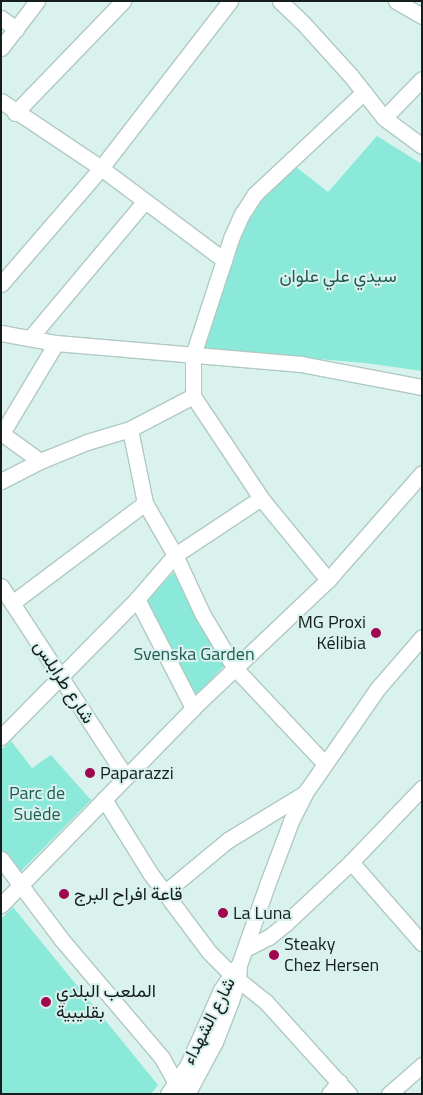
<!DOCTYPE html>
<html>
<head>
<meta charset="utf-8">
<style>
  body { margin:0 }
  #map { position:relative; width:423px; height:1095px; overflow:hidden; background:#d9f2ed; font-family:"Titillium Web",Vazirmatn,sans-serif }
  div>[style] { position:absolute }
  .green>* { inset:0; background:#8be9d9 }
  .roads { filter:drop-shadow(1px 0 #b0c9c4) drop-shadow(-1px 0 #b0c9c4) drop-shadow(0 1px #b0c9c4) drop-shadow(0 -1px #b0c9c4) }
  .minor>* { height:15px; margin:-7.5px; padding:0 7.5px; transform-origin:7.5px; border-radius:7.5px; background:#fff }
  .dots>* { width:14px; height:14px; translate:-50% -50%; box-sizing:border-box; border:2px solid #d9f2ed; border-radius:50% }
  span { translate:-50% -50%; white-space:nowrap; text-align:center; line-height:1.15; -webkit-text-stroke:4px #d9f2ed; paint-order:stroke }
  .park-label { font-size:18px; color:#215c54 }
  .poi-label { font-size:18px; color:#151e1d }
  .right { translate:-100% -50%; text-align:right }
  .left { translate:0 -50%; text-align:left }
  .street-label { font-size:18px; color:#151e1d }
  .frame { position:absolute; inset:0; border:2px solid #151e1d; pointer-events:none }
</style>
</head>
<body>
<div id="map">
  <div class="green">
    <div style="clip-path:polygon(377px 136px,422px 164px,422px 371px,365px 363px,203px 349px,241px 220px,291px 163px,328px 192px)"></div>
    <div style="clip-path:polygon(176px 570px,229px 661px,190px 701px,138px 609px)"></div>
    <div style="clip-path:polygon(11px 741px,32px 768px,51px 755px,91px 800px,15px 877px,1px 861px,1px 750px)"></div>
    <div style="clip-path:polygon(13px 907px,158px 1085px,151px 1094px,1px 1094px,1px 919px)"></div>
  </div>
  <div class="roads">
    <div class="minor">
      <div style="left:280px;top:1px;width:32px;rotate:44deg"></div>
      <div style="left:303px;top:23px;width:72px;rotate:47.8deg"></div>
      <div style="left:351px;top:76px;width:53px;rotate:51.8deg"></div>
      <div style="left:384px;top:118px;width:47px;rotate:36.4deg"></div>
      <div style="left:396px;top:1px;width:30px;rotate:30deg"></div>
      <div style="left:1px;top:18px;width:19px;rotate:36deg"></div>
      <div style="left:1px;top:48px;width:59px;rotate:-52.5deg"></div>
      <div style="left:1px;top:101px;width:120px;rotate:33.8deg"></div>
      <div style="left:101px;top:168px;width:154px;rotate:36.8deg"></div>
      <div style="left:15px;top:113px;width:156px;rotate:-46deg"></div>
      <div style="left:384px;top:118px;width:54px;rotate:-45.7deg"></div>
      <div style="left:1px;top:284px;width:153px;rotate:-49.2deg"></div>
      <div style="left:101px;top:168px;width:211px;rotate:-52.3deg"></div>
      <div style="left:1px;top:333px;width:56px;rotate:10.3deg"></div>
      <div style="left:56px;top:343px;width:246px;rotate:4.9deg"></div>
      <div style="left:301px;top:364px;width:123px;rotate:10.8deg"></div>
      <div style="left:30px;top:338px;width:177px;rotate:-50deg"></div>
      <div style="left:130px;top:429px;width:76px;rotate:78.5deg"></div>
      <div style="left:145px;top:503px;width:60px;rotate:60deg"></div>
      <div style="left:175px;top:555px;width:66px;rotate:65deg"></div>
      <div style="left:203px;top:615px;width:61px;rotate:59.2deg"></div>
      <div style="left:234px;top:667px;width:132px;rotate:46.8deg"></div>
      <div style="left:40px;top:461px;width:44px;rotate:-144.2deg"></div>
      <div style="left:4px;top:435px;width:5px;rotate:-90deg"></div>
      <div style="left:4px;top:430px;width:101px;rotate:-59.1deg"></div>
      <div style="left:1px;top:481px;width:44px;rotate:-27.1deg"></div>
      <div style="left:40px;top:461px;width:51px;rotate:-22deg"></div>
      <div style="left:87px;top:442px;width:45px;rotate:-16.8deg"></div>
      <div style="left:130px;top:429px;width:71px;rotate:-27.6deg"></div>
      <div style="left:328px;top:580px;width:106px;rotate:-129.3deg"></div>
      <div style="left:261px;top:498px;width:123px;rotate:-123.7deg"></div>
      <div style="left:193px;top:396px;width:41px;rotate:-90deg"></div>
      <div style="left:193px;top:355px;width:125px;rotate:-71.9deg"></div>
      <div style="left:232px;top:236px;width:24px;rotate:-66deg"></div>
      <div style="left:242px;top:214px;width:24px;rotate:-57deg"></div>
      <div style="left:255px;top:194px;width:149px;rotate:-43.1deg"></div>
      <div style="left:1px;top:586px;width:228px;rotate:56.8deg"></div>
      <div style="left:137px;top:599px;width:123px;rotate:62.8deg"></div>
      <div style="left:12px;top:603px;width:166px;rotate:-36.9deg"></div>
      <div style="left:1px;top:737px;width:194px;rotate:-45.4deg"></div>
      <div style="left:137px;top:599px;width:58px;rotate:-49.2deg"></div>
      <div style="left:175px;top:555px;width:103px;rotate:-33.5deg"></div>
      <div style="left:104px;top:799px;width:87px;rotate:58.1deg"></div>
      <div style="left:150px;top:873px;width:99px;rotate:53.2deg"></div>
      <div style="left:209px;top:952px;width:31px;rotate:45deg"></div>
      <div style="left:231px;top:974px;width:45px;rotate:38.7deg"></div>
      <div style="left:266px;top:1002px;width:124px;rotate:47.9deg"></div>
      <div style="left:1px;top:859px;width:101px;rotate:53deg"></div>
      <div style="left:62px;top:940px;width:155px;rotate:49.7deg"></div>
      <div style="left:162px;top:1058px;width:41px;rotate:60.9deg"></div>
      <div style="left:351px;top:862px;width:108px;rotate:48.8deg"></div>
      <div style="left:164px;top:893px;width:83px;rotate:-39.6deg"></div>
      <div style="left:228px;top:840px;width:90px;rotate:-31.4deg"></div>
      <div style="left:1px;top:905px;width:275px;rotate:-45.7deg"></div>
      <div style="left:193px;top:708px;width:186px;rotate:-43.5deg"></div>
      <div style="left:328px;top:580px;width:142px;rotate:-48.7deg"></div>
      <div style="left:247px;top:948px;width:25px;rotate:-27deg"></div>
      <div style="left:269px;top:937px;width:21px;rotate:-39deg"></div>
      <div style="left:285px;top:924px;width:91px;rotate:-43.2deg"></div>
      <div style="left:351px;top:862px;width:103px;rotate:-46.2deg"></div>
      <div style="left:168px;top:1094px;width:36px;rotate:-56deg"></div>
      <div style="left:188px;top:1064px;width:81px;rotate:-66deg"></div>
      <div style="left:221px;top:990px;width:27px;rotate:-56deg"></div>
      <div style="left:187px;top:1094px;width:59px;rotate:-61.7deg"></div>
      <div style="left:215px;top:1042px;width:44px;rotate:-68.7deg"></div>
      <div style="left:231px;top:1001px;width:22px;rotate:-72deg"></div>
      <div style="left:238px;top:980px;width:15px;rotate:-86deg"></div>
      <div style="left:239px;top:965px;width:85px;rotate:-70.7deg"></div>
      <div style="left:267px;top:885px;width:68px;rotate:-69.4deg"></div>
      <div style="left:291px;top:821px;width:31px;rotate:-63deg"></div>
      <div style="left:305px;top:793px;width:128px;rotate:-55.2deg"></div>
      <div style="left:378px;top:688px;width:67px;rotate:-49.2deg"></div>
      <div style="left:329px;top:1094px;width:16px;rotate:-50deg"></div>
      <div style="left:389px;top:1094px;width:44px;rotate:-41.3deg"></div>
    </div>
  </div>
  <div class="dots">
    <div style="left:376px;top:633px;background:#a0094f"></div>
    <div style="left:90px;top:773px;background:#a0094f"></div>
    <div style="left:64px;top:894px;background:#a0094f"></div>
    <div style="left:223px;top:913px;background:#a0094f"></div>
    <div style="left:274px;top:955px;background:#a0094f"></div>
    <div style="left:46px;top:1002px;background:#a0094f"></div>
  </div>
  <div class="park-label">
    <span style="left:338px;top:276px">سيدي علي علوان</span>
    <span style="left:194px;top:654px">Svenska Garden</span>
    <span style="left:37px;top:804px">Parc de<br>Suède</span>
  </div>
  <div class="poi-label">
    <span class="right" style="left:366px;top:633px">MG Proxi<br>Kélibia</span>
    <span class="left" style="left:100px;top:773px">Paparazzi</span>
    <span class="left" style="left:74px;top:894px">قاعة افراح البرج</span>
    <span class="left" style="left:233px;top:913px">La Luna</span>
    <span class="left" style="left:284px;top:955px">Steaky<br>Chez Hersen</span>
    <span class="left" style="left:56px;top:1002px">الملعب البلدي<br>بقليبية</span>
  </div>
  <div class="street-label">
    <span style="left:64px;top:682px;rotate:57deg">شارع طرابلس</span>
    <span style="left:209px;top:1021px;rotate:-63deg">شارع الشهداء</span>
  </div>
  <div class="frame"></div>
</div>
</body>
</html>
